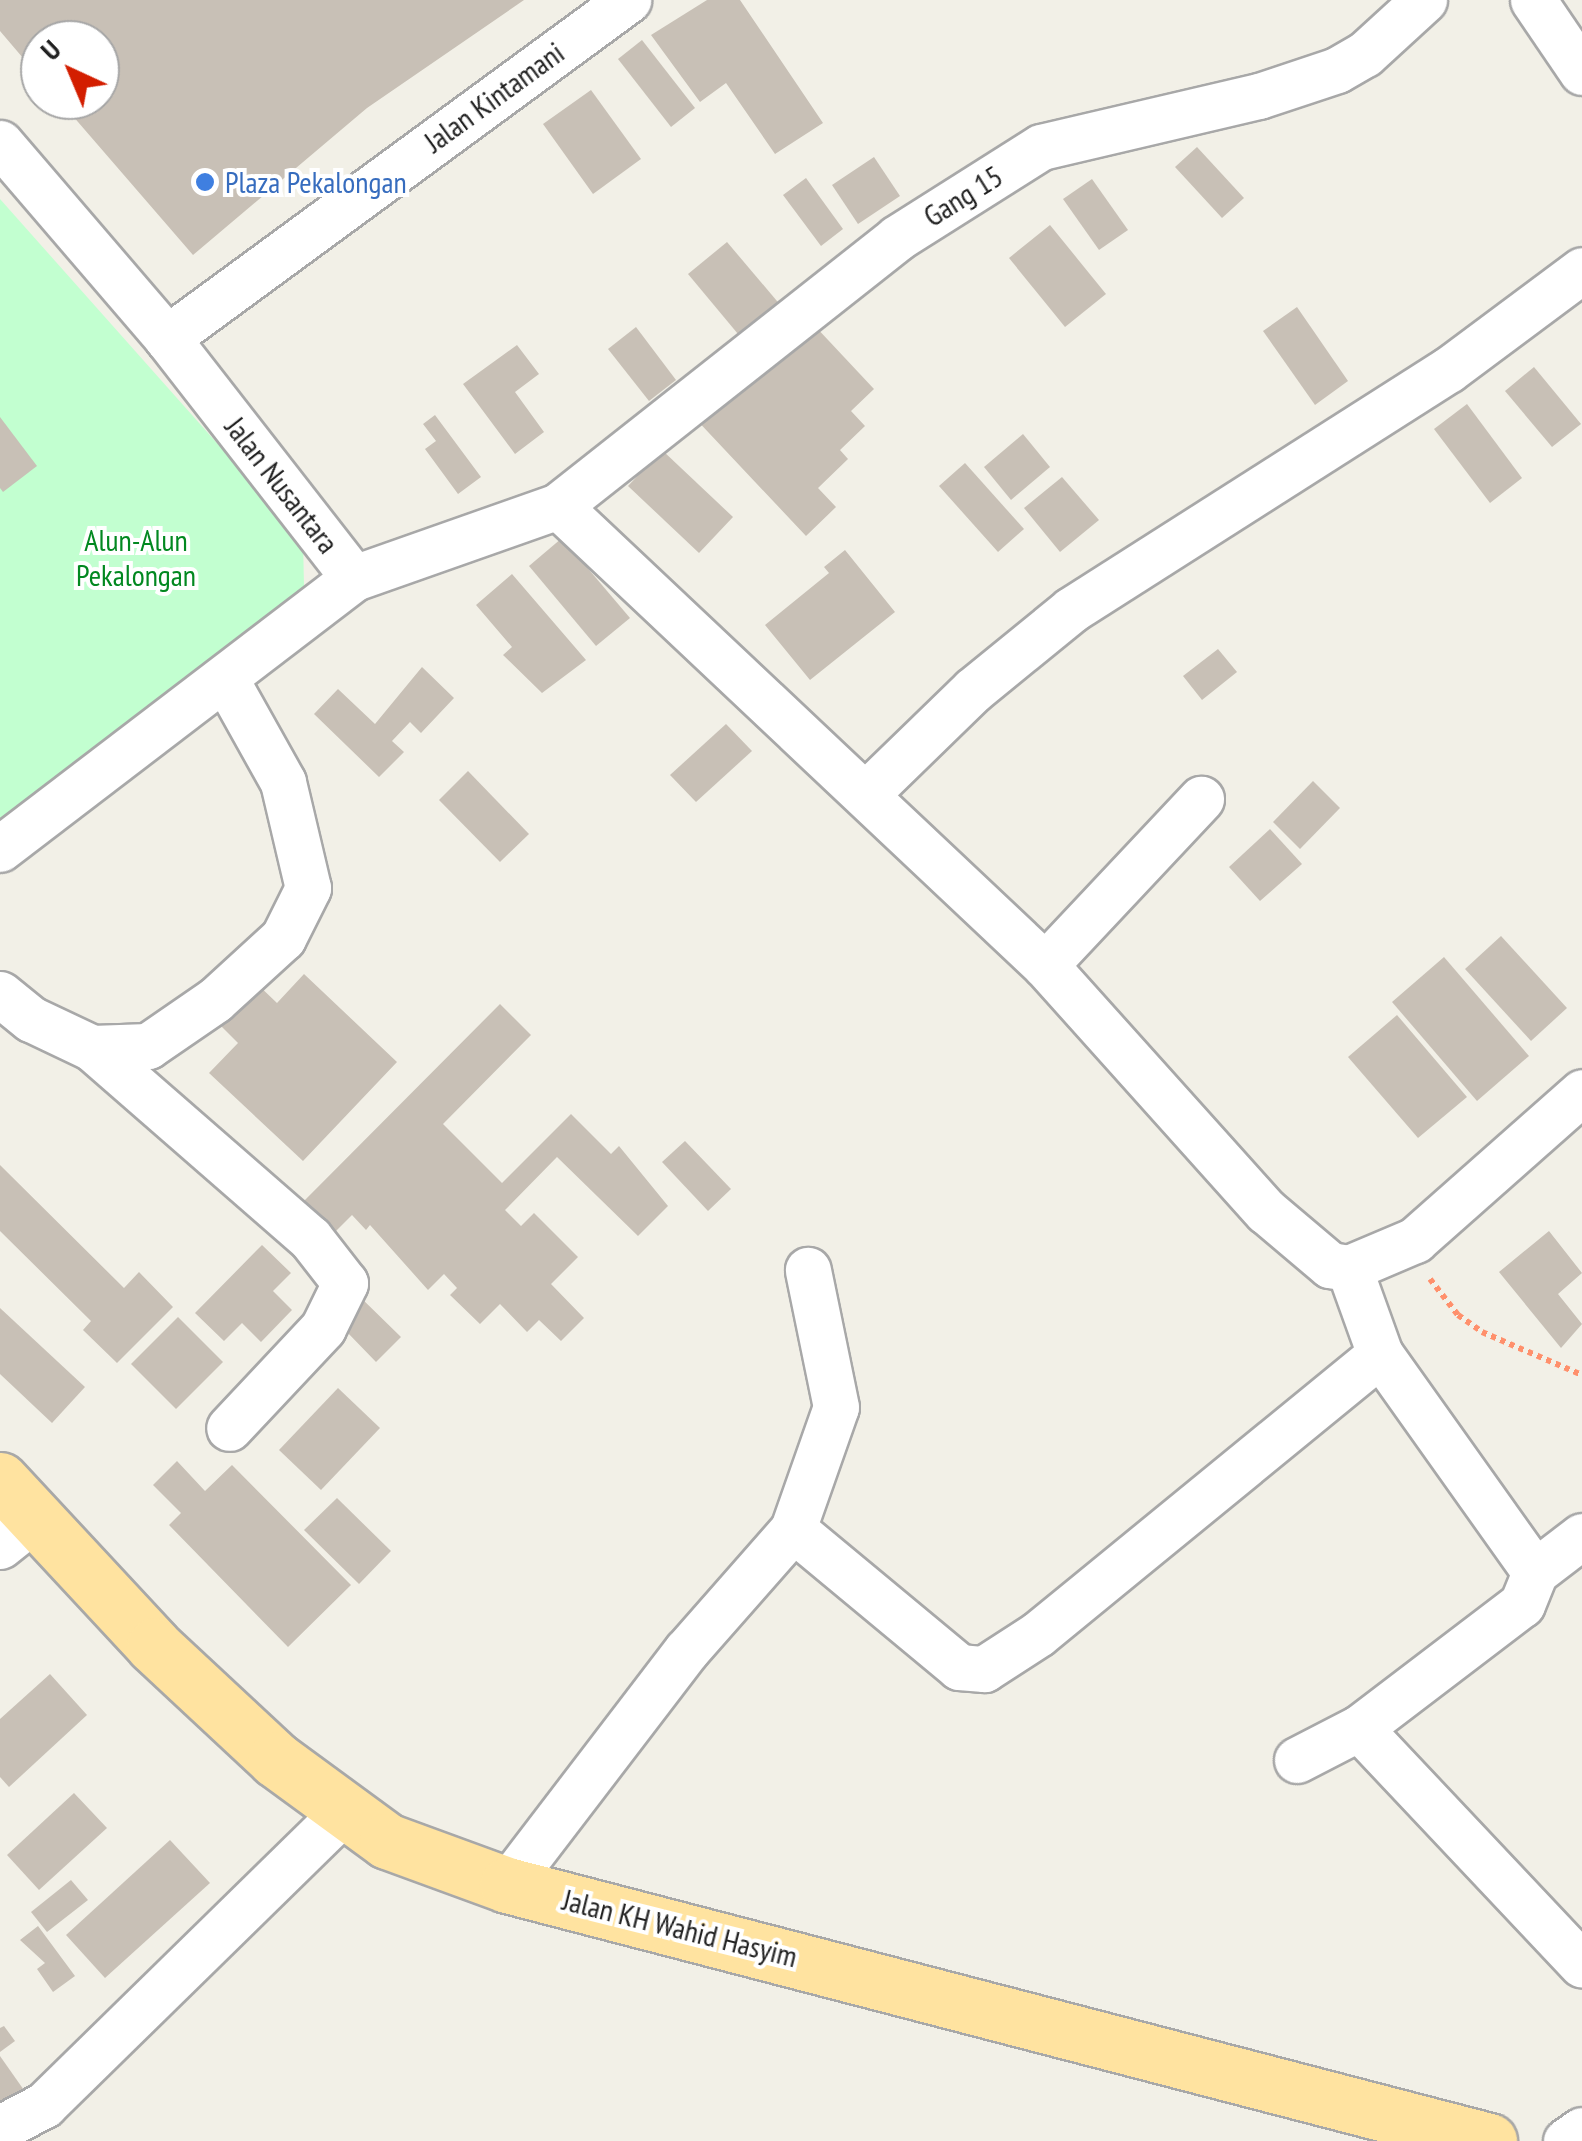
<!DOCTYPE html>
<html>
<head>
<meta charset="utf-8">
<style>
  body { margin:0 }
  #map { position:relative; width:1582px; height:2141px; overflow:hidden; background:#f2f0e7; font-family:"PT Sans Narrow",sans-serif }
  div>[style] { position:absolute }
  .park>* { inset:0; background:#c2ffd0 }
  .building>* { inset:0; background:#c8c0b6 }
  .path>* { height:6px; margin-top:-3px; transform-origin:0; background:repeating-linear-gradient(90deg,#ff906c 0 5px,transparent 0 10px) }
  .roads { filter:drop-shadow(2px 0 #a8a8a8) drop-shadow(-2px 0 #a8a8a8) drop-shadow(0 2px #a8a8a8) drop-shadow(0 -2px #a8a8a8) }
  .minor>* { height:45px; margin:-22.5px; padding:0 22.5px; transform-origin:22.5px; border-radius:22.5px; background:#fff }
  .major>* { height:55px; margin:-27.5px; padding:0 27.5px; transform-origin:27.5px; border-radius:27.5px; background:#ffe3a0 }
  .dots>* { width:28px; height:28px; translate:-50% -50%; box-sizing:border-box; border:5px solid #fff; border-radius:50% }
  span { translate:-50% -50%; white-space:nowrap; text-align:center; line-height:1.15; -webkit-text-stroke:8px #fff; paint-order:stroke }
  .street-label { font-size:30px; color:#212121 }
  .shop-label { font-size:30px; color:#366cbe }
  .left { translate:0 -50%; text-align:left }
  .park-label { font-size:30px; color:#028820 }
  .north { position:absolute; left:20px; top:20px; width:100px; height:100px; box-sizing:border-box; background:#fff; border:2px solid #a6a6a6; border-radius:50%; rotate:316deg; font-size:28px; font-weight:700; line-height:40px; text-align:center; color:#212121 }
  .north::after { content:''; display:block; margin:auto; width:35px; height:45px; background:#d31e00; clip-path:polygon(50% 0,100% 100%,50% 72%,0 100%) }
</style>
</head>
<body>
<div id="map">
  <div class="park">
    <div style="clip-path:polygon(0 199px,303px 540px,304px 586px,249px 643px,0 825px)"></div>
  </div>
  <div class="building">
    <div style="clip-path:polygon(0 0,524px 0,367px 108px,193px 255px,59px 100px,100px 100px,100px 40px,40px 40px,40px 78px,0 31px)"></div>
    <div style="clip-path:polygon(707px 0,740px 0,823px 123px,775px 154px,726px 83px,700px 102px,651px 35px)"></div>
    <div style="clip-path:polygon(642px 40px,695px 108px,671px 127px,618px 59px)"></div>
    <div style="clip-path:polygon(591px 90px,641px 159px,593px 194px,543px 124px)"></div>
    <div style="clip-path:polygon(1197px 147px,1244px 198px,1222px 218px,1175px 167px)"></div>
    <div style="clip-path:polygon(874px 157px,900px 196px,858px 224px,832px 185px)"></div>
    <div style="clip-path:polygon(806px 178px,843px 229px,821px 246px,783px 195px)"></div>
    <div style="clip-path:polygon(1092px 179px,1128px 230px,1099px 250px,1063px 199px)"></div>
    <div style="clip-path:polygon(1050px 225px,1106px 294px,1065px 327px,1009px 258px)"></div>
    <div style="clip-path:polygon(727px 242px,782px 307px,743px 340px,688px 274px)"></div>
    <div style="clip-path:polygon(1297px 307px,1348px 381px,1315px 405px,1263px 331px)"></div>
    <div style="clip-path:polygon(814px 325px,874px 389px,851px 411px,865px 426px,840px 450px,848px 459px,818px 488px,836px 507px,806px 536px,693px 416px)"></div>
    <div style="clip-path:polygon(636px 327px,676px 380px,649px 401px,608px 349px)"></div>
    <div style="clip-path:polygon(517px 345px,539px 374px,515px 392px,544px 432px,515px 454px,463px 384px)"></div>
    <div style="clip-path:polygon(1534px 367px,1581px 424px,1552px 447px,1505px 391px)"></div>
    <div style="clip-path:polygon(1467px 404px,1522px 478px,1490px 503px,1434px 429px)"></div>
    <div style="clip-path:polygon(435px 415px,481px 477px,458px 494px,425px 449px,436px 441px,423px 424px)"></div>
    <div style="clip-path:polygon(0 417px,37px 466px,3px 492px,0 488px)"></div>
    <div style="clip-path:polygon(1023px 434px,1050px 467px,1011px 500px,984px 467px)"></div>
    <div style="clip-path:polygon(662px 450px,733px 517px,699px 553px,628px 486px)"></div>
    <div style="clip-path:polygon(965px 463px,1024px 529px,998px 552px,939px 486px)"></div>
    <div style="clip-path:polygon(1062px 477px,1099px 520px,1060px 552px,1024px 508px)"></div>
    <div style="clip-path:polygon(562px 538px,630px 618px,596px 646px,529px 566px)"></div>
    <div style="clip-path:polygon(845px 550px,895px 612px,810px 680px,765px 625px,829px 573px,824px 567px)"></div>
    <div style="clip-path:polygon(512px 574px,586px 660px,542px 693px,503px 655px,512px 647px,476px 605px)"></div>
    <div style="clip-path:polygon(1218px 649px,1237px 672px,1202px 700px,1183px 676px)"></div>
    <div style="clip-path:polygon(422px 667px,454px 698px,421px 733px,410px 722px,392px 741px,404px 752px,379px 777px,314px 714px,338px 689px,375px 724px)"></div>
    <div style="clip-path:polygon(726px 724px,752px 751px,696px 802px,670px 775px)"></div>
    <div style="clip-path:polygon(468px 771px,529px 834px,500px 862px,439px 800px)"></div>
    <div style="clip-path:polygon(1313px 781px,1340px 808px,1300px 849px,1273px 822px)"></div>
    <div style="clip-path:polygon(1270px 829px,1302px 864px,1260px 901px,1229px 867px)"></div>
    <div style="clip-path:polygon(1501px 936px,1567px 1008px,1531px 1041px,1465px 969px)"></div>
    <div style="clip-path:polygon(1444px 957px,1529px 1056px,1477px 1101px,1392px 1002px)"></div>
    <div style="clip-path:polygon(304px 974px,397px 1062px,303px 1161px,209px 1073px,238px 1043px,214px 1019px,252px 979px,277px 1003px)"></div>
    <div style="clip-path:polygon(500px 1004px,531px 1035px,443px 1124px,502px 1183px,571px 1114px,611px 1154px,619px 1146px,668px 1206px,638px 1236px,557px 1157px,505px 1210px,521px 1226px,534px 1213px,578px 1257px,551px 1284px,584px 1318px,561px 1341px,539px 1320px,527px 1332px,500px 1304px,480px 1324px,450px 1295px,457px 1288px,444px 1274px,428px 1290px,370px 1225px,366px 1230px,352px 1215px,333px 1234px,302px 1203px)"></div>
    <div style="clip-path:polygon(1397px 1015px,1467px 1097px,1418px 1138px,1348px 1057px)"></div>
    <div style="clip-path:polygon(685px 1141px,731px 1189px,708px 1211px,662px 1162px)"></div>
    <div style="clip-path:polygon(0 1165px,124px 1288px,139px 1272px,173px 1307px,117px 1363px,83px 1330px,91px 1321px,0 1231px)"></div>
    <div style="clip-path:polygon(1549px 1231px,1582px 1273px,1558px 1294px,1582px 1324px,1561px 1348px,1499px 1272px)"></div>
    <div style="clip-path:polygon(262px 1245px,291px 1273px,273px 1291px,292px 1310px,261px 1342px,242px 1323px,224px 1341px,195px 1313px)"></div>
    <div style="clip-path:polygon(356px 1293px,401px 1337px,376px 1362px,346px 1331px,353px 1325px,339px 1311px)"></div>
    <div style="clip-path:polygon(0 1308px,85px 1387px,52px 1423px,0 1374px)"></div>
    <div style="clip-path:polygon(178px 1317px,223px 1362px,176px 1409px,131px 1364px)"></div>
    <div style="clip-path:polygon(338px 1388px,380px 1428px,321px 1490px,279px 1450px)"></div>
    <div style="clip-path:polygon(177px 1461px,205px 1491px,232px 1465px,351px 1585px,288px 1647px,169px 1525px,181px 1513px,153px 1485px)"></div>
    <div style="clip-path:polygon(337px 1498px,391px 1551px,359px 1584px,304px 1530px)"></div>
    <div style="clip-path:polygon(50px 1674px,87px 1715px,9px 1787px,0 1777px,0 1719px)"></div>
    <div style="clip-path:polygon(74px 1793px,107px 1828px,39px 1890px,7px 1855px)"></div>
    <div style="clip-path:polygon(170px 1840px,210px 1883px,105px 1978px,66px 1935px)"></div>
    <div style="clip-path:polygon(71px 1880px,88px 1900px,47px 1932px,31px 1912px)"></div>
    <div style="clip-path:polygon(38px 1926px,75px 1976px,53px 1992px,37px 1969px,45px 1963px,20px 1940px)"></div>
    <div style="clip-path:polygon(4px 2026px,15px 2041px,0 2052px,0 2028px)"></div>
    <div style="clip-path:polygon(0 2056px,26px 2093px,0 2112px)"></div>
  </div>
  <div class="path">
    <div style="left:1430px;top:1279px;width:46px;rotate:52.1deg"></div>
    <div style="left:1458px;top:1315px;width:29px;rotate:35deg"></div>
    <div style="left:1482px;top:1332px;width:109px;rotate:23.3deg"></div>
  </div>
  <div class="roads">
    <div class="minor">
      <div style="left:1533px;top:0;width:87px;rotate:55.8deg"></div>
      <div style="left:0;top:143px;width:257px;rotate:49.4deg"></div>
      <div style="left:167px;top:338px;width:304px;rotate:52.1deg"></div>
      <div style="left:354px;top:578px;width:446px;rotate:142.6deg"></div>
      <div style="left:167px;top:338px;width:572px;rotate:-36.25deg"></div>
      <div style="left:558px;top:506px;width:432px;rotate:-38.3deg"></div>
      <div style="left:897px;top:238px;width:170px;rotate:-32.3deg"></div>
      <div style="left:1041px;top:147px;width:224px;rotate:-13.2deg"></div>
      <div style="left:1259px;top:96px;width:82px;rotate:-18.4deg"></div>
      <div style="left:1337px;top:70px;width:32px;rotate:-30deg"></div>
      <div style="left:1365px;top:54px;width:80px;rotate:-42.5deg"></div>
      <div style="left:354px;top:578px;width:216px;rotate:-19.4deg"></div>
      <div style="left:558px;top:506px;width:669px;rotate:43.3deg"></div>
      <div style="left:1045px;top:965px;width:331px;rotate:48.1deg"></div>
      <div style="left:1266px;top:1211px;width:84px;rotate:40.2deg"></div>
      <div style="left:1330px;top:1265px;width:19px;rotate:9deg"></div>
      <div style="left:1349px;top:1268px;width:72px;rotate:-23deg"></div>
      <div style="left:1415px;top:1240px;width:223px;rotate:-41.5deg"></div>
      <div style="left:867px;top:793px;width:148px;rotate:-44.2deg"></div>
      <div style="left:973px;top:690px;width:127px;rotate:-39.2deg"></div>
      <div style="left:1071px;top:610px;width:447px;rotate:-32.5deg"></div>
      <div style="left:1448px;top:370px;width:167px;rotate:-36.7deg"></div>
      <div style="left:1045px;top:965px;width:228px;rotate:-46.8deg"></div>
      <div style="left:0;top:994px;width:40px;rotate:39deg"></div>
      <div style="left:31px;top:1019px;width:68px;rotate:25.4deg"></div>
      <div style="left:92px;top:1048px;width:56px;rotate:-2deg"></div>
      <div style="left:148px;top:1046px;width:81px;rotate:-34.5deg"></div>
      <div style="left:215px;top:1000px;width:92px;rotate:-42.4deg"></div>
      <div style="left:283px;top:938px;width:56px;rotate:-63.4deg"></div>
      <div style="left:308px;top:888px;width:109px;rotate:-103.3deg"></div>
      <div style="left:283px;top:782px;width:117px;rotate:-119.2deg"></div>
      <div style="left:92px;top:1048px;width:289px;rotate:41.1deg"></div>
      <div style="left:310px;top:1238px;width:57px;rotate:52.1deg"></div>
      <div style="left:345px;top:1283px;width:50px;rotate:116.1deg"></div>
      <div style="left:323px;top:1328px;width:137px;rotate:133.2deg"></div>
      <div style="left:1349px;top:1268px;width:91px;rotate:70.2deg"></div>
      <div style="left:793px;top:1529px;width:129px;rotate:-70.6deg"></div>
      <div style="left:836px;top:1407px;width:140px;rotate:-101.6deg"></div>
      <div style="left:0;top:1546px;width:45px;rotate:-38.7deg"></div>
      <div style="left:1535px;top:1572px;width:59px;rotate:-37.5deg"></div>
      <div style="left:1297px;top:1760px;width:70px;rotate:-27.3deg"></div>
      <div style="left:507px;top:1885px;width:295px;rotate:-52.6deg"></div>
      <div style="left:686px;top:1651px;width:162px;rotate:-48.7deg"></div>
      <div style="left:793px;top:1529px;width:216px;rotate:39.7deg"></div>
      <div style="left:959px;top:1667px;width:25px;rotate:5deg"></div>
      <div style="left:984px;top:1669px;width:64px;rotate:-32.9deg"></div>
      <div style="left:1038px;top:1634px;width:442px;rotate:-39.3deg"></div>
      <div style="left:1380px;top:1354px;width:267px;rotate:54.6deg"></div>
      <div style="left:1535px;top:1572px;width:35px;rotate:112deg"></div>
      <div style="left:1522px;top:1604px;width:205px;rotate:142.7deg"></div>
      <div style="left:1359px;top:1728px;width:325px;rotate:46.7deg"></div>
      <div style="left:0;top:2128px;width:50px;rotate:-27.6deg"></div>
      <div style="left:44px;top:2105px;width:417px;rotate:-44.4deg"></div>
      <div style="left:1566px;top:2141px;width:19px;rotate:-35deg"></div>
    </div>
    <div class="major">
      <div style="left:0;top:1480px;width:226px;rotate:47.1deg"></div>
      <div style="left:154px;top:1646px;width:166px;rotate:43deg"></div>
      <div style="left:275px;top:1759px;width:139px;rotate:36.2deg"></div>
      <div style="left:387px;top:1841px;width:128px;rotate:20.1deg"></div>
      <div style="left:507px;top:1885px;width:1015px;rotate:14.61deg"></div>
    </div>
  </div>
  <div class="dots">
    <div style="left:205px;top:182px;background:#3f7fe0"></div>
  </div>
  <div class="street-label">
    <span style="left:494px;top:97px;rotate:-36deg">Jalan Kintamani</span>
    <span style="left:963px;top:196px;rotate:-32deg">Gang 15</span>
    <span style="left:282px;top:485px;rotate:52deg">Jalan Nusantara</span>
    <span style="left:680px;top:1928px;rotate:14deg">Jalan KH Wahid Hasyim</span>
  </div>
  <div class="shop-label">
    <span class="left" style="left:225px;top:182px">Plaza Pekalongan</span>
  </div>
  <div class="park-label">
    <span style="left:136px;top:557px">Alun-Alun<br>Pekalongan</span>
  </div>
  <div class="north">U</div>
</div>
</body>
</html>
